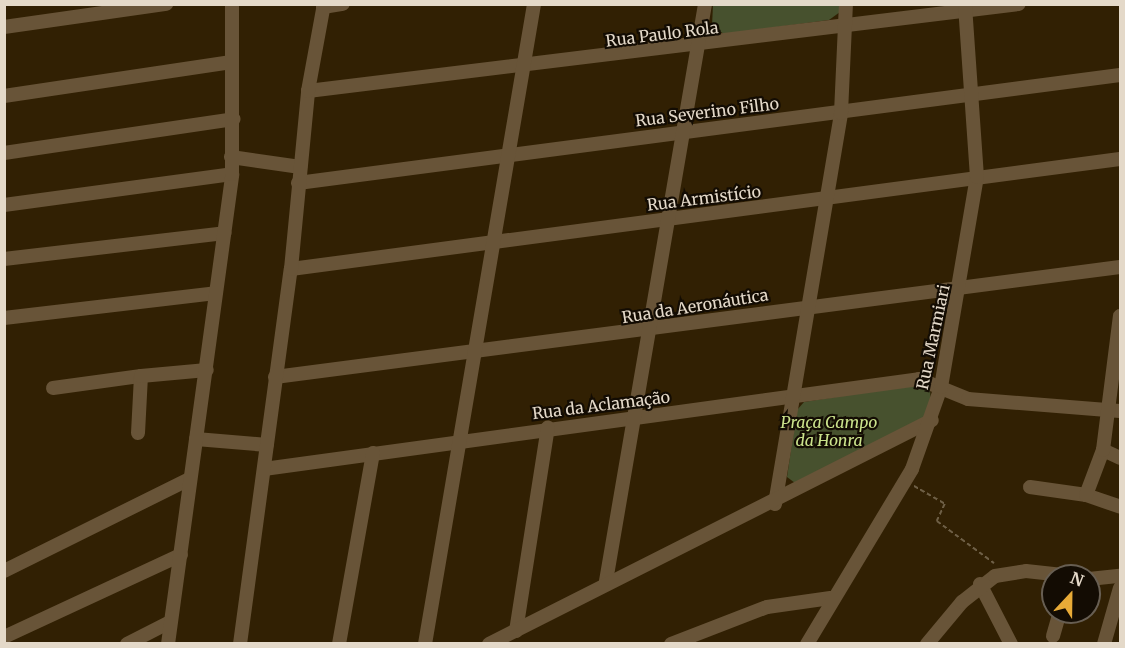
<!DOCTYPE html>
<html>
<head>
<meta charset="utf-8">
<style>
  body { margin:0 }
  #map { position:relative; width:1125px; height:648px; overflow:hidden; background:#312003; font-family:Merriweather,serif }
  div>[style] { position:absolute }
  .green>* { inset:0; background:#47512e }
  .path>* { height:1.5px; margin-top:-0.75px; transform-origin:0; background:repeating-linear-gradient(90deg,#6e5f46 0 4.5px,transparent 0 7.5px) }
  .minor>* { height:14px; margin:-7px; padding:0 7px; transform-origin:7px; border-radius:7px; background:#685438 }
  span { translate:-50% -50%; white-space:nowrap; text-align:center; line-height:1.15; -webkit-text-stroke:4.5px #130c03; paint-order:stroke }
  .street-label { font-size:16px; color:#e4d9c9 }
  .park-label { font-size:16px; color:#cbe38c; font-style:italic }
  .frame { position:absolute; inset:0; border:6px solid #e4d9c9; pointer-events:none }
  .north { position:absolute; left:1041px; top:564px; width:60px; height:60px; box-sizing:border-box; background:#130c03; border:2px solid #675e52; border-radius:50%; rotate:22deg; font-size:16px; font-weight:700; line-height:24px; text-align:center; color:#e4d9c9 }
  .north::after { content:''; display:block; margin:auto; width:21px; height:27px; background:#e8ab37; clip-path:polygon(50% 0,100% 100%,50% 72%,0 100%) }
</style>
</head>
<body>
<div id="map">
  <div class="green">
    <div style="clip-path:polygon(713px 5px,841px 5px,840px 12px,829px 20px,724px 34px,712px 26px)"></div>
    <div style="clip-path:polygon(924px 383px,930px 389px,931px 407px,924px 418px,795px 483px,787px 477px,797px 410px,804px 402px)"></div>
  </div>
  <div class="path">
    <div style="left:914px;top:486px;width:36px;rotate:30deg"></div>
    <div style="left:945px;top:504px;width:19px;rotate:115deg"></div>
    <div style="left:937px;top:521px;width:71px;rotate:36.4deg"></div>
  </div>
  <div class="minor">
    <div style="left:323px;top:7px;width:20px;rotate:-9deg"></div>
    <div style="left:4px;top:27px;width:164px;rotate:-8.1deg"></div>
    <div style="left:308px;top:91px;width:716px;rotate:-6.98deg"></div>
    <div style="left:4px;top:96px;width:230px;rotate:-8.5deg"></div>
    <div style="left:4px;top:153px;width:232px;rotate:-8.4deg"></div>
    <div style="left:231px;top:157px;width:70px;rotate:8.2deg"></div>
    <div style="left:298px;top:183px;width:829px;rotate:-7.49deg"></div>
    <div style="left:4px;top:205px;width:230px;rotate:-7.7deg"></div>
    <div style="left:4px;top:259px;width:222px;rotate:-6.7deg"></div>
    <div style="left:291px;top:269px;width:836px;rotate:-7.56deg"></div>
    <div style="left:4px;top:318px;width:213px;rotate:-6.7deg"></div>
    <div style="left:275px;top:377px;width:852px;rotate:-7.42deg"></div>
    <div style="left:53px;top:388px;width:89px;rotate:-7.8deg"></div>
    <div style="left:138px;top:433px;width:57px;rotate:-87deg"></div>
    <div style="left:141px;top:376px;width:66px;rotate:-5.2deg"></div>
    <div style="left:196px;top:439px;width:71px;rotate:4.8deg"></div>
    <div style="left:1103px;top:450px;width:19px;rotate:25deg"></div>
    <div style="left:264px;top:469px;width:661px;rotate:-7.82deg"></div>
    <div style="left:919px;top:379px;width:53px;rotate:22.2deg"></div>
    <div style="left:968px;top:399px;width:152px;rotate:4.5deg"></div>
    <div style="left:1030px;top:487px;width:57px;rotate:8.1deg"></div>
    <div style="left:1086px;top:495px;width:36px;rotate:19deg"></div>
    <div style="left:1086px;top:495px;width:48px;rotate:-69.3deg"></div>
    <div style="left:1103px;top:450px;width:135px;rotate:-82.8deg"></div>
    <div style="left:775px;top:504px;width:397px;rotate:-80.4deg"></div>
    <div style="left:841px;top:113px;width:109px;rotate:-87.4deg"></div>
    <div style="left:4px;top:571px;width:207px;rotate:-26.4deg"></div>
    <div style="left:1089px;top:579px;width:31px;rotate:-6deg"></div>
    <div style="left:606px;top:581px;width:585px;rotate:-80.26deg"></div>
    <div style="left:980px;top:584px;width:68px;rotate:62.7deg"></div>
    <div style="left:516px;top:631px;width:206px;rotate:-81.1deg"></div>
    <div style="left:1053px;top:636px;width:25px;rotate:-74deg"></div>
    <div style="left:4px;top:637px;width:195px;rotate:-24.9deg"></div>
    <div style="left:127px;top:644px;width:48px;rotate:-27.1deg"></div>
    <div style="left:168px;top:644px;width:474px;rotate:-82.2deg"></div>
    <div style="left:232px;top:174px;width:170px;rotate:-90deg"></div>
    <div style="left:240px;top:644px;width:378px;rotate:-82.3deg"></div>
    <div style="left:291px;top:269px;width:179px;rotate:-84.5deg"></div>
    <div style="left:308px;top:91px;width:88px;rotate:-79.6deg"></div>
    <div style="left:339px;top:644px;width:194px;rotate:-79.9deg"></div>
    <div style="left:425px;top:644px;width:649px;rotate:-80.33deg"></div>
    <div style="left:489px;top:644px;width:496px;rotate:-26.8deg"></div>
    <div style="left:671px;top:644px;width:103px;rotate:-21.1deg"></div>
    <div style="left:767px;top:607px;width:64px;rotate:-8.1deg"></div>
    <div style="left:807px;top:644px;width:204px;rotate:-59deg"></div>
    <div style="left:912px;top:469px;width:87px;rotate:-70.5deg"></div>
    <div style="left:941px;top:387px;width:213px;rotate:-80.3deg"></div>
    <div style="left:977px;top:177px;width:173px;rotate:-94deg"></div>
    <div style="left:927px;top:644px;width:55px;rotate:-50.2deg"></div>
    <div style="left:962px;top:602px;width:42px;rotate:-38.2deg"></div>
    <div style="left:995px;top:576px;width:31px;rotate:-9deg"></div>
    <div style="left:1026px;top:571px;width:46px;rotate:6.2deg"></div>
    <div style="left:1104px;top:644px;width:58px;rotate:-74.1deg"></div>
  </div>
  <div class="street-label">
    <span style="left:662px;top:34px;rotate:-7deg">Rua Paulo Rola</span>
    <span style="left:707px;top:112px;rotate:-7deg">Rua Severino Filho</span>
    <span style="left:704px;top:198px;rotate:-7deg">Rua Armistício</span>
    <span style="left:695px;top:306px;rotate:-9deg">Rua da Aeronáutica</span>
    <span style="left:933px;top:337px;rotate:-78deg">Rua Marmiari</span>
    <span style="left:601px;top:405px;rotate:-7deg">Rua da Aclamação</span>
  </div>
  <div class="park-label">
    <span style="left:829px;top:431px">Praça Campo<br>da Honra</span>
  </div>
  <div class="frame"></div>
  <div class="north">N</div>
</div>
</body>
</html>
